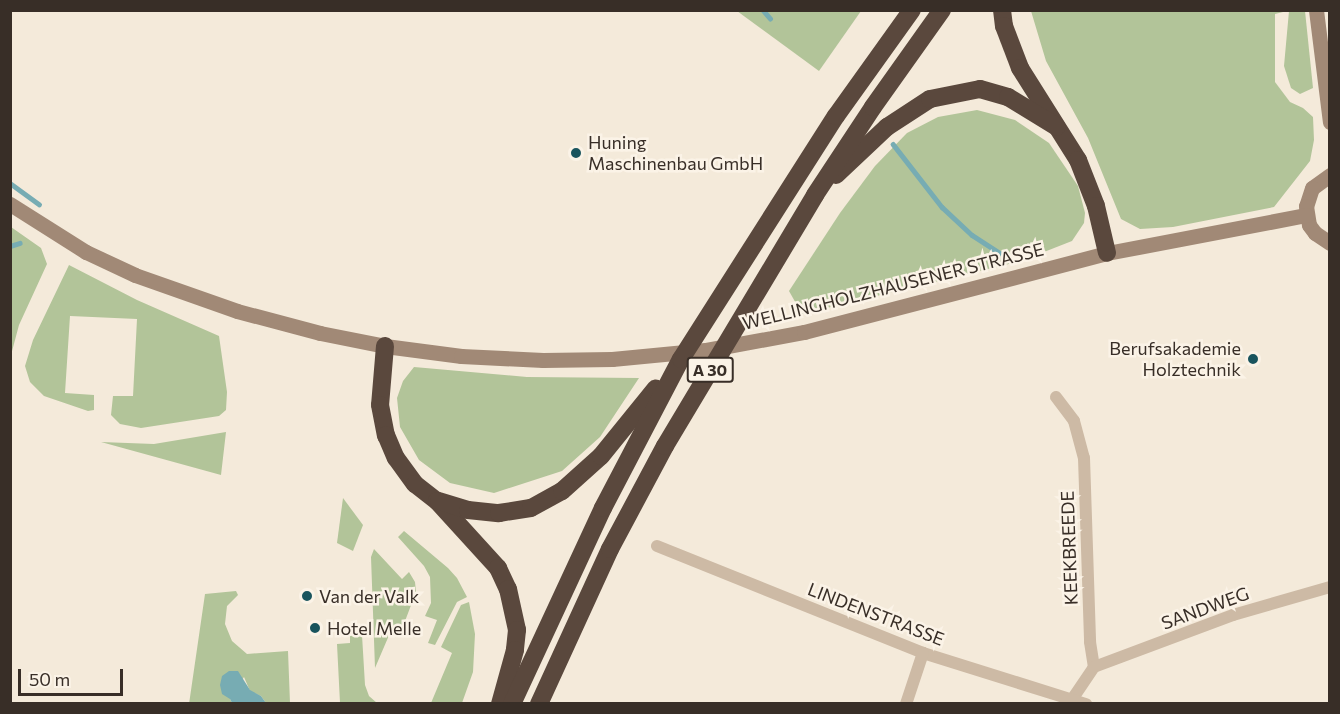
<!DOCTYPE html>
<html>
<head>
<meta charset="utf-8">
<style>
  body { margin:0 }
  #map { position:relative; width:1340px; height:714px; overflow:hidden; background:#f4eada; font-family:Commissioner,sans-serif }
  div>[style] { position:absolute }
  .green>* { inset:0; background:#b2c499 }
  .water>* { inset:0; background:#77acb3 }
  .stream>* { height:4.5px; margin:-2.25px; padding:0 2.25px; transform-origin:2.25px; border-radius:2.25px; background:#77acb3 }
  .minor>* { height:12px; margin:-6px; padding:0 6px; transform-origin:6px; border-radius:6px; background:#cdbaa5 }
  .secondary>* { height:15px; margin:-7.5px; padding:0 7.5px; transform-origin:7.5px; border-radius:7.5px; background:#a18976 }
  .motorway>* { height:18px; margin:-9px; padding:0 9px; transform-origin:9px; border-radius:9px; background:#5a483d }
  .dots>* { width:16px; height:16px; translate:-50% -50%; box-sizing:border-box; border:3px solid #fbf3e7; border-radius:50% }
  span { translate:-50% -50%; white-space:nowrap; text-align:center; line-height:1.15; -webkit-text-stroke:5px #fbf3e7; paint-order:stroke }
  .shield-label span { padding:2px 4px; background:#fbf3e7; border:2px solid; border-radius:4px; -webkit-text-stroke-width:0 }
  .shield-label { font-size:16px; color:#382e27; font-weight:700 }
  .poi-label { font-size:18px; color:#382e27 }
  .left { translate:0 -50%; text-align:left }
  .right { translate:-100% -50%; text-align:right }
  .street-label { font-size:18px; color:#382e27 }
  .frame { position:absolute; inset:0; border:12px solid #382e27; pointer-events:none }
  .scale { position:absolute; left:18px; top:669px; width:105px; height:27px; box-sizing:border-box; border:3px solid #382e27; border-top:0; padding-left:8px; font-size:18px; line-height:21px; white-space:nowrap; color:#382e27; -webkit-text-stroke:4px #fbf3e7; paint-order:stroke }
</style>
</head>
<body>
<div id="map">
  <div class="green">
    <div style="clip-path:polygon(737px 11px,861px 11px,819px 71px)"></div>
    <div style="clip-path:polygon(1031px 11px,1287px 11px,1275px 14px,1275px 82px,1290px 102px,1303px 108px,1313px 117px,1314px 140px,1310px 161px,1274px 207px,1173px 227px,1140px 229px,1121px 219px,1088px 138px,1046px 61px)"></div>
    <div style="clip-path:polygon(1289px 11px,1305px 11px,1313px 88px,1300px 94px,1291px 88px,1284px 66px)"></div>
    <div style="clip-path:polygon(977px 110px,1015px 120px,1049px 143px,1078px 186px,1085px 213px,1084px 223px,1072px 241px,1021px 261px,802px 314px,789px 291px,840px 213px,875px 166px,907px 133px,938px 117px)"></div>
    <div style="clip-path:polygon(11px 227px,41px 248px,47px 264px,19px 325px,11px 355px)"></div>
    <div style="clip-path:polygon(69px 265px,137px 300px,219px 336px,227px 392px,226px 410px,219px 416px,141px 428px,120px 424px,111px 415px,113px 396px,133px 396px,137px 319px,70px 316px,65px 393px,94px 395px,94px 410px,88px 411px,44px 396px,30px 382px,25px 366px,33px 340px)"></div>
    <div style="clip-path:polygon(414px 367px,527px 377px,639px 378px,600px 437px,562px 471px,494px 493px,450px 483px,419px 460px,400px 427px,397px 398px,403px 381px)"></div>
    <div style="clip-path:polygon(226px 432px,221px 475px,101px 442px,154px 444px)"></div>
    <div style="clip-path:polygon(343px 498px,363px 525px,353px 551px,337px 543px)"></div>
    <div style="clip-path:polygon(404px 531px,448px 568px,457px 578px,467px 597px,457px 602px,435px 645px,428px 643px,437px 620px,425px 616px,431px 603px,430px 577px,424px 566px,398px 537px)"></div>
    <div style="clip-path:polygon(374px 549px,402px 579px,409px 572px,415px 582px,416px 592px,399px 637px,390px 633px,375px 668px,371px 557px)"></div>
    <div style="clip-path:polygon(236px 591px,238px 595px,227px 606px,225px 624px,232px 641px,247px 654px,288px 651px,290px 703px,266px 703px,261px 696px,250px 691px,244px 677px,230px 699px,232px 703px,189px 704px,205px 594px)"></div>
    <div style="clip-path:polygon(469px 602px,475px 634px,473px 672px,462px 703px,431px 703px,452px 653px,441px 647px,461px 605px)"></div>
    <div style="clip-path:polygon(362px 635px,365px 685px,369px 696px,377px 703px,340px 703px,337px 644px,350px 643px,350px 636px)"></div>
  </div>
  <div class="water">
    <div style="clip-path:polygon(229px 671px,238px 671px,250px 690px,261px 696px,266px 703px,232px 703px,230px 699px,222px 694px,220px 685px,222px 676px)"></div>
  </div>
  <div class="stream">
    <div style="left:763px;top:10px;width:11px;rotate:49deg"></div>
    <div style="left:893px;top:144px;width:80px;rotate:52.1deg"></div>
    <div style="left:942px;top:207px;width:41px;rotate:43deg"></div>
    <div style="left:972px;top:235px;width:33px;rotate:33deg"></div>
    <div style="left:10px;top:183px;width:36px;rotate:36deg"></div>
    <div style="left:10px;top:246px;width:10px;rotate:-17deg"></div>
  </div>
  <div class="minor">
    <div style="left:1056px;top:397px;width:30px;rotate:53deg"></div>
    <div style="left:1074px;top:421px;width:38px;rotate:75deg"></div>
    <div style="left:1084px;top:458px;width:184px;rotate:88.1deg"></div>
    <div style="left:1090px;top:642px;width:25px;rotate:81deg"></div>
    <div style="left:1094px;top:667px;width:37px;rotate:124deg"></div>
    <div style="left:657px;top:546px;width:287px;rotate:21.9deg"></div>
    <div style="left:923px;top:653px;width:171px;rotate:17.4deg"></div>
    <div style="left:1094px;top:667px;width:148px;rotate:-20.5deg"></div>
    <div style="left:1233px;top:615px;width:101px;rotate:-16.1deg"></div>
    <div style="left:906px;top:704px;width:54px;rotate:-71.6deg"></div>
  </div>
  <div class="secondary">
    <div style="left:1316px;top:10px;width:113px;rotate:82.9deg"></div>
    <div style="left:1330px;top:175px;width:22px;rotate:144deg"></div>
    <div style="left:1312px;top:188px;width:19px;rotate:108deg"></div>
    <div style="left:1306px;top:206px;width:19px;rotate:81deg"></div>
    <div style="left:1309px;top:225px;width:10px;rotate:53deg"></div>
    <div style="left:1315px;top:233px;width:18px;rotate:34deg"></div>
    <div style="left:10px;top:204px;width:90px;rotate:32.3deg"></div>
    <div style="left:86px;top:252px;width:54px;rotate:25.1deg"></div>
    <div style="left:135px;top:275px;width:108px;rotate:19.4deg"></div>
    <div style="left:237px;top:311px;width:86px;rotate:14.8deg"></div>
    <div style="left:320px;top:333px;width:66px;rotate:11.3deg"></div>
    <div style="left:385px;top:346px;width:77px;rotate:7.5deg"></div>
    <div style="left:461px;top:356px;width:82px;rotate:2.8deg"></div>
    <div style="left:543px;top:360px;width:69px;rotate:-0.8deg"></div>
    <div style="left:612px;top:359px;width:94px;rotate:-5.5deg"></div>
    <div style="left:706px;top:350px;width:100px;rotate:-10.4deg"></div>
    <div style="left:804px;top:332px;width:313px;rotate:-14.6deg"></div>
    <div style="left:1107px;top:253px;width:203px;rotate:-10.8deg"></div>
  </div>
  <div class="motorway">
    <div style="left:1002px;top:10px;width:16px;rotate:83deg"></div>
    <div style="left:1004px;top:26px;width:45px;rotate:69.1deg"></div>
    <div style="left:1020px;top:68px;width:109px;rotate:57.8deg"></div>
    <div style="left:1078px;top:160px;width:49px;rotate:68.6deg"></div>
    <div style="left:1096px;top:206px;width:48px;rotate:76.8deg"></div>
    <div style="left:836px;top:175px;width:70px;rotate:-43.3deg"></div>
    <div style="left:887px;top:127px;width:51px;rotate:-33.1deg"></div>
    <div style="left:930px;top:99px;width:51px;rotate:-11.3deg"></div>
    <div style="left:980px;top:89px;width:29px;rotate:16deg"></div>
    <div style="left:1008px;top:97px;width:57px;rotate:31.5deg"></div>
    <div style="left:385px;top:346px;width:59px;rotate:94.8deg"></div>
    <div style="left:380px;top:405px;width:31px;rotate:79deg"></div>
    <div style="left:386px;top:435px;width:25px;rotate:67deg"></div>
    <div style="left:396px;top:458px;width:32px;rotate:54deg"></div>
    <div style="left:415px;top:484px;width:28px;rotate:38deg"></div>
    <div style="left:437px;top:501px;width:91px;rotate:47.7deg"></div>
    <div style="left:498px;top:568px;width:23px;rotate:65deg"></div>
    <div style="left:508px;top:589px;width:42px;rotate:77.6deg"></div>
    <div style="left:517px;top:630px;width:20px;rotate:96deg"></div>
    <div style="left:515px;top:650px;width:56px;rotate:105.5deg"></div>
    <div style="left:439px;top:501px;width:30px;rotate:17deg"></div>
    <div style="left:468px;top:510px;width:31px;rotate:6deg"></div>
    <div style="left:499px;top:513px;width:32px;rotate:-9deg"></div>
    <div style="left:531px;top:508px;width:35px;rotate:-29deg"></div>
    <div style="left:562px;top:491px;width:52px;rotate:-41.9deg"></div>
    <div style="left:601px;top:456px;width:87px;rotate:-51deg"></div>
    <div style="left:512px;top:704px;width:216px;rotate:-65.1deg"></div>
    <div style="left:603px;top:508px;width:168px;rotate:-62.4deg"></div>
    <div style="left:681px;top:359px;width:288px;rotate:-57.5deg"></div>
    <div style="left:836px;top:116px;width:130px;rotate:-54.4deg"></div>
    <div style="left:539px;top:704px;width:170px;rotate:-65.4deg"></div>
    <div style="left:610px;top:549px;width:117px;rotate:-61.9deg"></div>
    <div style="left:665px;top:446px;width:292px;rotate:-59.1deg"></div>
    <div style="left:815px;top:195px;width:105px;rotate:-56.6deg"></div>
    <div style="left:873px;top:107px;width:119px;rotate:-54.6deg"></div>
  </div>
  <div class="dots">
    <div style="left:576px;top:153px;background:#19545d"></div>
    <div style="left:1253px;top:359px;background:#19545d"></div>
    <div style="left:307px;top:596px;background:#19545d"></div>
    <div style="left:315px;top:628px;background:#19545d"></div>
  </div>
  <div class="shield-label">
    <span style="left:710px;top:370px">A 30</span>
  </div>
  <div class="poi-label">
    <span class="left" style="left:588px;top:153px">Huning<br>Maschinenbau GmbH</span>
    <span class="right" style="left:1241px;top:359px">Berufsakademie<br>Holztechnik</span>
    <span class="left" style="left:319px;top:596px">Van der Valk</span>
    <span class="left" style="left:327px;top:628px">Hotel Melle</span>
  </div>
  <div class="street-label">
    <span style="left:893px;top:286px;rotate:-14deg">WELLINGHOLZHAUSENER STRASSE</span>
    <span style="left:1069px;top:548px;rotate:-92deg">KEEKBREEDE</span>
    <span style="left:1205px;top:608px;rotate:-20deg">SANDWEG</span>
    <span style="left:876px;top:614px;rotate:21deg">LINDENSTRASSE</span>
  </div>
  <div class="frame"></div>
  <div class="scale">50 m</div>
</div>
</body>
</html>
